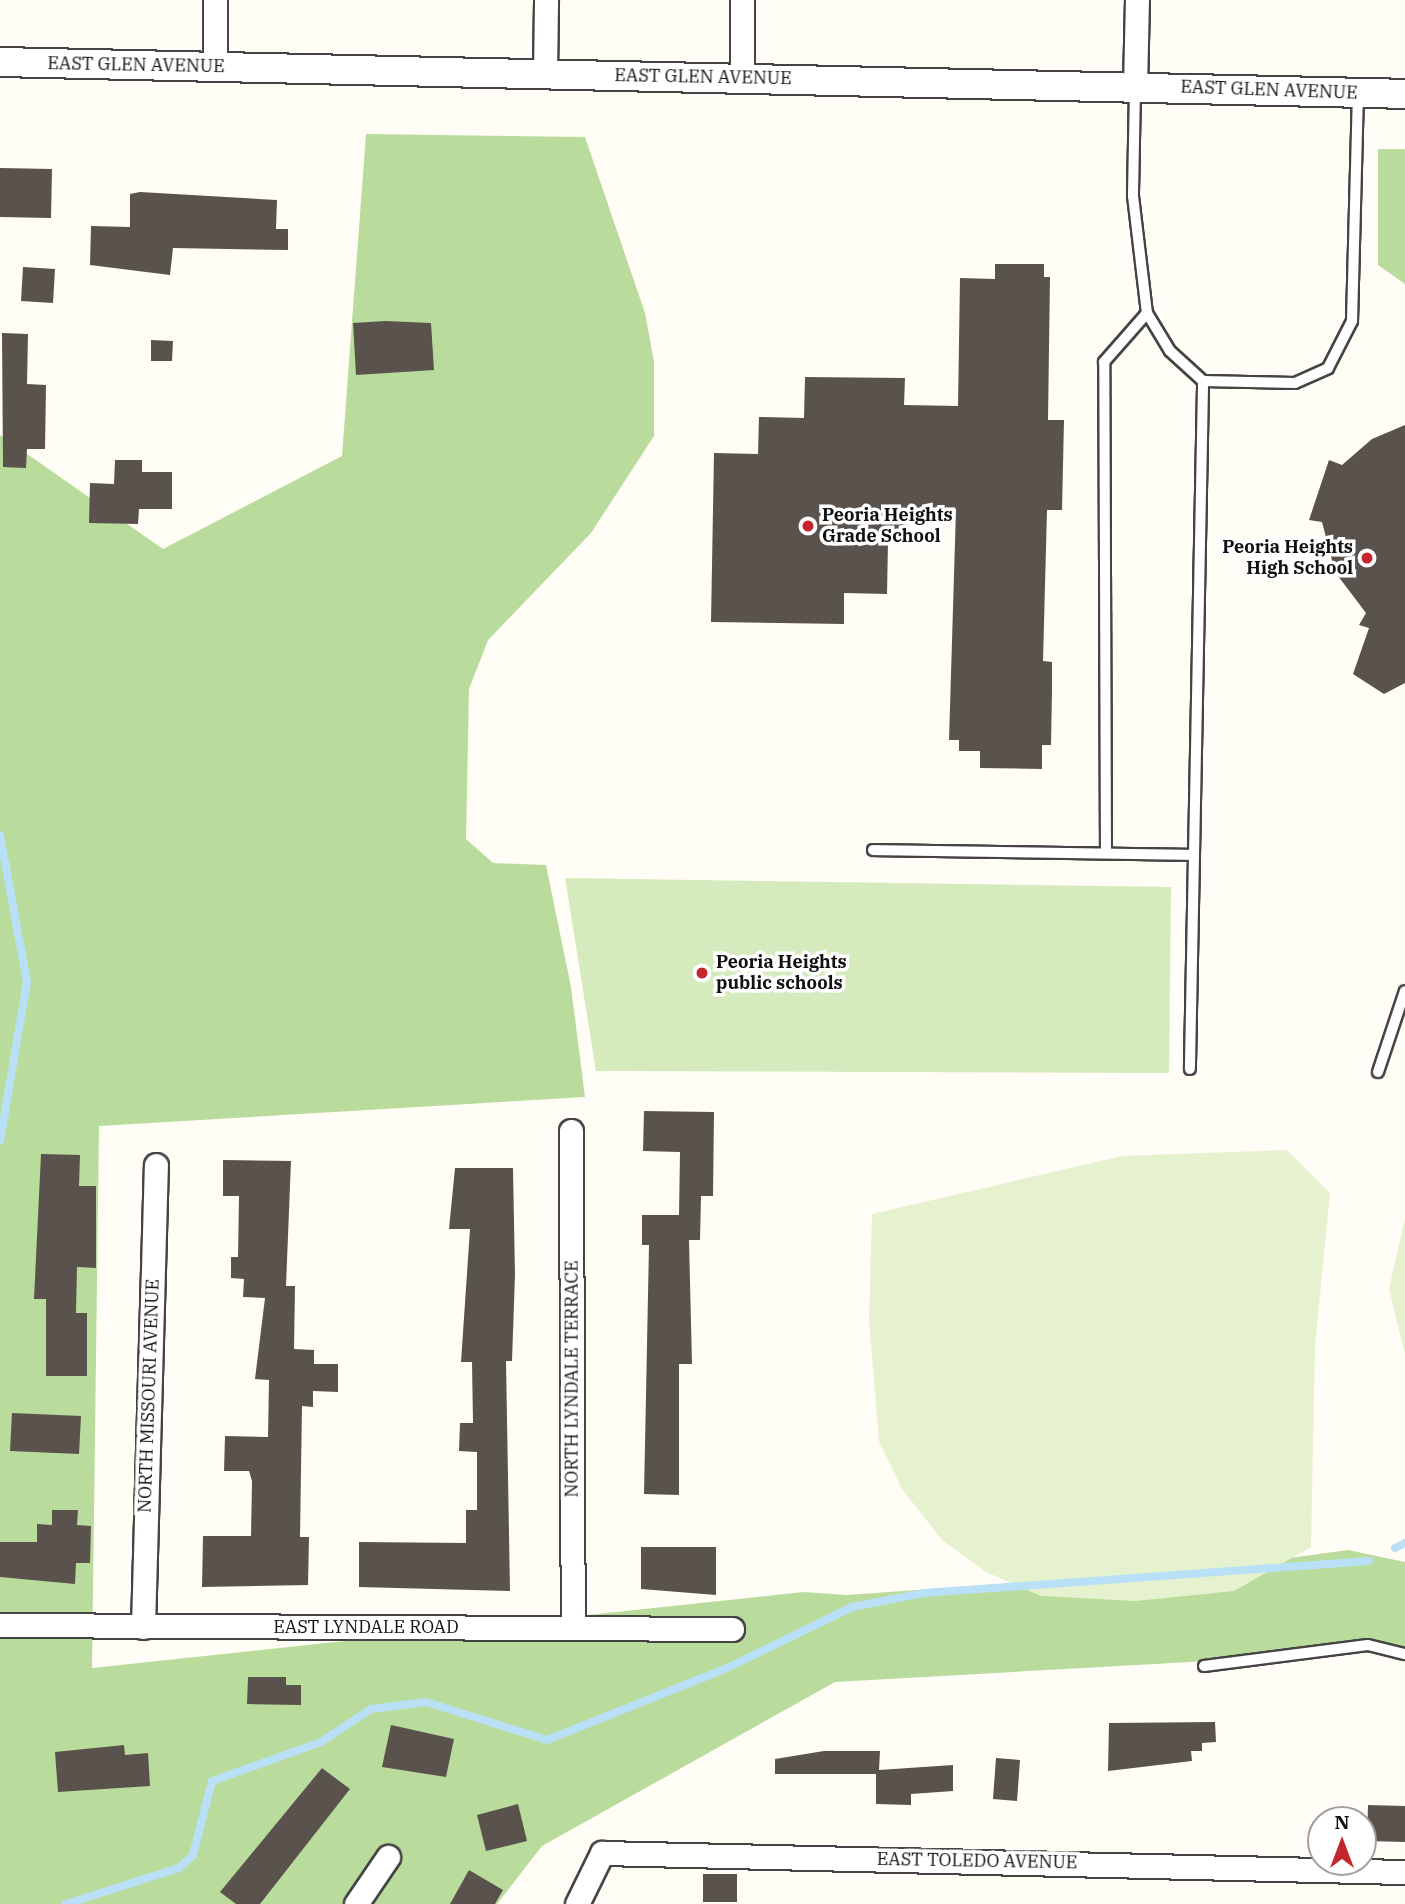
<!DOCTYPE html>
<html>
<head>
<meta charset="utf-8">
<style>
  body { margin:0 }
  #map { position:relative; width:1405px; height:1904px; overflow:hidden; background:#fffdf5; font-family:"IBM Plex Serif",serif }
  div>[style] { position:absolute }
  .green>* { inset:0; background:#d5ebbd }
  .forest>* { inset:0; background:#b9dc9c }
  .pitch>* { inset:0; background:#e6f2cf }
  .stream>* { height:8px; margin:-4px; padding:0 4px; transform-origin:4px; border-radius:4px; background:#b9e0f7 }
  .building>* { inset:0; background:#5a524d }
  .roads { filter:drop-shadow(2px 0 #444) drop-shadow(-2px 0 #444) drop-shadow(0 2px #444) drop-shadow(0 -2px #444) }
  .service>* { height:10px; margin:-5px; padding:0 5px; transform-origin:5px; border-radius:5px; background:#fff }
  .minor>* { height:23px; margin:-11.5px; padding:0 11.5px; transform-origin:11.5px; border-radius:11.5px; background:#fff }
  .tertiary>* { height:28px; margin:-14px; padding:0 14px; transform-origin:14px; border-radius:14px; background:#fff }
  .dots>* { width:19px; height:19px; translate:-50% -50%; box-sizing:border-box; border:4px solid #fff; border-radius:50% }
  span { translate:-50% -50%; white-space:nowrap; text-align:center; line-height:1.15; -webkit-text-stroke:7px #fff; paint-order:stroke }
  .street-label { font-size:18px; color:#111 }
  .poi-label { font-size:18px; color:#111; font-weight:700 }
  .left { translate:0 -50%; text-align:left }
  .right { translate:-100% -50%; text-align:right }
  .north { position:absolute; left:1307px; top:1806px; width:70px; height:70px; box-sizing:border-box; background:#fff; border:2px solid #a0a0a0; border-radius:50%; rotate:0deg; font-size:19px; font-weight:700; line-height:28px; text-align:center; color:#111 }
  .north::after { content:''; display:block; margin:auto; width:24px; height:32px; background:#c4262e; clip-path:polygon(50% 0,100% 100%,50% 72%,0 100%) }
</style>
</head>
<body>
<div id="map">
  <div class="green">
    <div style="clip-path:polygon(565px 878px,1171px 887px,1169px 1073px,596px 1071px)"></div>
  </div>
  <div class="forest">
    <div style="clip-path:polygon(366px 134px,585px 137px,645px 313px,654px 362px,654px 436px,591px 533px,488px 640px,469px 689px,466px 839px,493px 863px,546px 865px,571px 987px,585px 1097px,99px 1126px,92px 1668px,803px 1592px,847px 1595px,1209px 1569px,1348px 1550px,1405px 1562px,1405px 1650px,835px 1682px,542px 1846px,497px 1904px,0 1904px,0 435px,163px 549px,342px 456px)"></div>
    <div style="clip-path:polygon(1378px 149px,1405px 149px,1405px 284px,1378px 265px)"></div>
  </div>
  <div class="pitch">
    <div style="clip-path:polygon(1287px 1150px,1330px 1193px,1315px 1346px,1311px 1547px,1234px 1591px,1136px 1601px,1041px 1596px,986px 1572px,942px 1540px,902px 1489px,879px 1441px,869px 1320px,872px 1214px,1122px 1156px)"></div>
    <div style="clip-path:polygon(1405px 1218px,1405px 1354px,1389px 1289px)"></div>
  </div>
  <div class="stream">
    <div style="left:0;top:835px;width:149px;rotate:79.6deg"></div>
    <div style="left:27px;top:982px;width:161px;rotate:99.6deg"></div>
    <div style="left:1395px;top:1548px;width:11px;rotate:-27deg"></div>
    <div style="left:66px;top:1904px;width:119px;rotate:-17.7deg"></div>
    <div style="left:179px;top:1868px;width:19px;rotate:-43deg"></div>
    <div style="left:193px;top:1855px;width:76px;rotate:-75.6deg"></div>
    <div style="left:212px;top:1781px;width:116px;rotate:-19.7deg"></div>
    <div style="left:321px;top:1742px;width:60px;rotate:-33.4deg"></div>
    <div style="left:371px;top:1709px;width:55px;rotate:-7.3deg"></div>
    <div style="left:426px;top:1702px;width:127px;rotate:17.4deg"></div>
    <div style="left:547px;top:1740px;width:194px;rotate:-21.8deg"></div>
    <div style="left:727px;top:1668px;width:139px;rotate:-26deg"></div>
    <div style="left:852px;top:1607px;width:73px;rotate:-11deg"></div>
    <div style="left:924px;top:1593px;width:446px;rotate:-4.1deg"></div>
  </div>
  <div class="building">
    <div style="clip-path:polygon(0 168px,52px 169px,51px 218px,0 217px)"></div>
    <div style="clip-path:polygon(140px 192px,277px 200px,276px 229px,288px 229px,288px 250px,173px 248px,170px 275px,90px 265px,91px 226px,130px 227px,130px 194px)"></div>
    <div style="clip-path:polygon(995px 264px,1044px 264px,1044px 277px,1050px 277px,1048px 420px,1064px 420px,1062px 510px,1047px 510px,1043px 661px,1052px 662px,1052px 690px,1051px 745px,1042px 745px,1042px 769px,980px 768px,980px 751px,959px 751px,959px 740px,949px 740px,956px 509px,921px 509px,888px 542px,887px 594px,844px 593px,844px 624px,711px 622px,714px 453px,758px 454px,759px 417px,804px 418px,805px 377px,905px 378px,904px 405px,958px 406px,960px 278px,995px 279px)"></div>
    <div style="clip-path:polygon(23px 267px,55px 269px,53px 303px,21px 301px)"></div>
    <div style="clip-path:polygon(385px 321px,431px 323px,434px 370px,356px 375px,353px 323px)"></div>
    <div style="clip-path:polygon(2px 333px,28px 334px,27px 384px,46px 385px,45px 449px,27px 449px,26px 468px,3px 467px)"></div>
    <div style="clip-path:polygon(151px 340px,173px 341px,172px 361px,151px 361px)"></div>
    <div style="clip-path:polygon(1405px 425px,1405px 683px,1384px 694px,1353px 674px,1369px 628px,1359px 625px,1366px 613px,1335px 572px,1322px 522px,1309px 520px,1329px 460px,1342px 465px,1372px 439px)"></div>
    <div style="clip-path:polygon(115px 460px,142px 460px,142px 472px,172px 472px,172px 509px,139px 509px,138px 524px,89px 523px,90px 483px,114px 484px)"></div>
    <div style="clip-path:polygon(644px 1111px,714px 1112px,713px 1196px,701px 1196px,700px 1240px,689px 1240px,692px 1364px,679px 1364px,679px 1495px,644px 1494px,649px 1245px,642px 1245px,642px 1215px,679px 1215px,680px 1152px,643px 1151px)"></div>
    <div style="clip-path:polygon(41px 1154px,80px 1155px,79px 1186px,96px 1186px,96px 1268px,77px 1267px,76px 1313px,87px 1313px,87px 1376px,46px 1376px,46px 1299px,34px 1299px)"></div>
    <div style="clip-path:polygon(223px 1160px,291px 1161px,286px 1286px,295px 1286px,294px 1349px,314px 1350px,314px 1364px,338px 1364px,338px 1392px,313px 1391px,313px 1407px,302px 1406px,300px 1537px,309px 1537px,308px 1585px,202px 1587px,203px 1536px,251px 1536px,252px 1481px,249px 1471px,224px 1471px,225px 1436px,268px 1437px,269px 1380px,255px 1379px,265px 1298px,243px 1297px,244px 1279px,231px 1278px,231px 1257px,238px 1257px,239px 1196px,223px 1196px)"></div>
    <div style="clip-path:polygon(455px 1168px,513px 1168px,515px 1275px,512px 1361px,506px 1361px,510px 1591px,359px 1587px,359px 1542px,466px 1543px,466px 1510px,477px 1510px,477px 1452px,459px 1451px,460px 1423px,473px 1423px,472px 1362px,461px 1362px,470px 1229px,449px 1229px)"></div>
    <div style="clip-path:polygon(12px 1413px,81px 1416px,79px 1454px,10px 1451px)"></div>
    <div style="clip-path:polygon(52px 1510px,78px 1510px,77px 1525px,91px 1526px,90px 1563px,76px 1563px,75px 1584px,0 1577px,0 1542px,37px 1542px,37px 1524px,52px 1525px)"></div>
    <div style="clip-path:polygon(641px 1547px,716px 1547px,716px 1595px,641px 1589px)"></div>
    <div style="clip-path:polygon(248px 1677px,286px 1677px,286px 1685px,301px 1685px,301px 1705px,247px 1704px)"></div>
    <div style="clip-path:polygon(1215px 1722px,1216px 1742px,1202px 1743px,1202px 1751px,1191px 1751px,1192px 1761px,1108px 1771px,1109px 1723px)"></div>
    <div style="clip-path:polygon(391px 1725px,454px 1739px,446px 1777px,382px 1767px)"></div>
    <div style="clip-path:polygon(124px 1745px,125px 1755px,148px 1753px,150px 1786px,58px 1792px,55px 1752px)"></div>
    <div style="clip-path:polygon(824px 1751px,880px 1751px,879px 1770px,953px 1765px,953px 1791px,911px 1794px,911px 1805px,876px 1804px,876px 1774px,775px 1774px,775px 1759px)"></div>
    <div style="clip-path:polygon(996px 1758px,1020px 1760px,1017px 1801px,993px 1799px)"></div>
    <div style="clip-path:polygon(322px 1768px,350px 1789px,260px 1904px,236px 1904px,220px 1892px)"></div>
    <div style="clip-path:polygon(518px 1804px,527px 1841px,486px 1851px,477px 1815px)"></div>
    <div style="clip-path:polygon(1368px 1805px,1405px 1806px,1405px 1842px,1367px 1841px)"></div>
    <div style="clip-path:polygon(469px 1870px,503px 1890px,495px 1904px,450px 1904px)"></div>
    <div style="clip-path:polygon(703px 1874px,737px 1874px,737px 1902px,703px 1902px)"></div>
  </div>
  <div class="roads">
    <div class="service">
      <div style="left:1135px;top:89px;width:107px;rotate:91.1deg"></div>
      <div style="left:1133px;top:196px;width:118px;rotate:83.2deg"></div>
      <div style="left:1147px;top:313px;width:44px;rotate:58.8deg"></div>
      <div style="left:1170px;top:351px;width:45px;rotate:42.3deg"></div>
      <div style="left:1203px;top:381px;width:92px;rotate:1.2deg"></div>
      <div style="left:1295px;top:383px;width:36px;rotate:-24deg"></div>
      <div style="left:1328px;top:368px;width:53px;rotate:-62.9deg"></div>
      <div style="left:1352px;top:321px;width:227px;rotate:-88.5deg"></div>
      <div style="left:873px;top:850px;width:321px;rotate:0.9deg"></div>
      <div style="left:1194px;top:855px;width:214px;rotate:91.1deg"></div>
      <div style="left:1106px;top:852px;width:490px;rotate:-90.2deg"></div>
      <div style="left:1104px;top:362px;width:65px;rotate:-48.7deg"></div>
      <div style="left:1194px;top:855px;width:474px;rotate:-88.9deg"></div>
      <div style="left:1378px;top:1072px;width:85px;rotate:-71.6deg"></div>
      <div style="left:1204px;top:1666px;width:165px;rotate:-7.3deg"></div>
      <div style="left:1368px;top:1645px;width:38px;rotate:14deg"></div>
    </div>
    <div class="minor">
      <div style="left:215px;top:67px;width:67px;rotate:-90deg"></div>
      <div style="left:545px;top:74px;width:74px;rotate:-89.2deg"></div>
      <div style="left:742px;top:77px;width:77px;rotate:-90deg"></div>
      <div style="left:1135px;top:87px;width:87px;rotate:-88.7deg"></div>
      <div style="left:571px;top:1131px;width:496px;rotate:89.8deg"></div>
      <div style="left:0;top:1625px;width:732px;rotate:0.31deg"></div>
      <div style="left:143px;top:1627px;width:462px;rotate:-88.4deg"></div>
      <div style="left:356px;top:1904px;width:57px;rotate:-55.8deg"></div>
      <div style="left:577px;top:1904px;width:57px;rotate:-63.9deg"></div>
      <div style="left:602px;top:1853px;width:803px;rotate:1.36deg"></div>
    </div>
    <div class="tertiary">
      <div style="left:0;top:62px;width:1405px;rotate:1.3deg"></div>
    </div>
  </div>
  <div class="dots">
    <div style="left:808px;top:526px;background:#c4262e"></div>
    <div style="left:1367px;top:558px;background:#c4262e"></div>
    <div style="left:702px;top:973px;background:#c4262e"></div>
  </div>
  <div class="street-label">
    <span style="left:136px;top:65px;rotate:1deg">EAST GLEN AVENUE</span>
    <span style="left:703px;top:77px;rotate:1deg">EAST GLEN AVENUE</span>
    <span style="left:1269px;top:90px;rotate:2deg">EAST GLEN AVENUE</span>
    <span style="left:572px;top:1379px;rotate:-90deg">NORTH LYNDALE TERRACE</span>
    <span style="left:149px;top:1396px;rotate:-88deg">NORTH MISSOURI AVENUE</span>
    <span style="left:366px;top:1627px">EAST LYNDALE ROAD</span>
    <span style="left:977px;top:1861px;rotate:1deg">EAST TOLEDO AVENUE</span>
  </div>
  <div class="poi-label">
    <span class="left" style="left:822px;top:526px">Peoria Heights<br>Grade School</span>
    <span class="right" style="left:1353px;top:558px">Peoria Heights<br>High School</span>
    <span class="left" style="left:716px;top:973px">Peoria Heights<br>public schools</span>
  </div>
  <div class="north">N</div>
</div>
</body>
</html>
